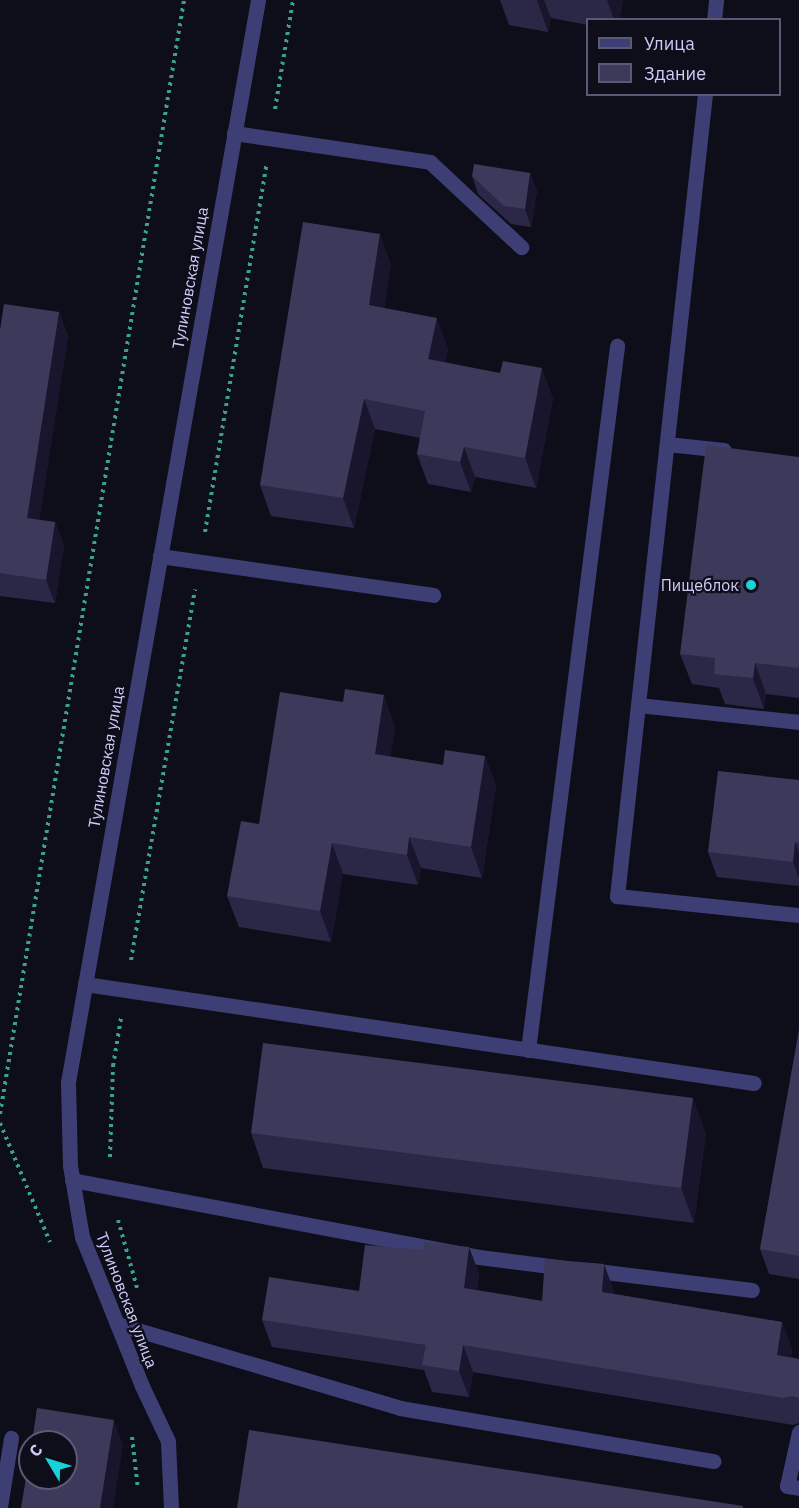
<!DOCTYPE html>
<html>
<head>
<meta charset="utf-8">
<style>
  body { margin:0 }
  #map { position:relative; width:799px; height:1508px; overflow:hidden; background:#0e0d1a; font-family:"IBM Plex Sans",sans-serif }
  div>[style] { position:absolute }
  .path>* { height:4px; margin-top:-2px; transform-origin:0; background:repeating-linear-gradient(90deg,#39a093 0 3px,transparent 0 7.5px) }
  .minor>* { height:15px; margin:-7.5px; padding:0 7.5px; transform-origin:7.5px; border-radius:7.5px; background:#3d3f74 }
  .wall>* { inset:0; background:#2b2746 }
  .shaded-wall>* { inset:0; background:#18152d }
  .building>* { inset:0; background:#3d395a }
  .dots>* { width:16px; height:16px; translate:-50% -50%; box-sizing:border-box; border:3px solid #0e0d1a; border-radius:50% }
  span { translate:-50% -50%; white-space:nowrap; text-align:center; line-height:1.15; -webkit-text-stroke:4.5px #0e0d1a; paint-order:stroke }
  .street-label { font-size:16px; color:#ceccf9 }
  .poi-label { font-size:16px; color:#ceccf9 }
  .right { translate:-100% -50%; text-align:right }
  .legend { position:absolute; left:586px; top:18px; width:195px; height:78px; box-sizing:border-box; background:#0e0d1a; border:2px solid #5b5973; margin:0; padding:8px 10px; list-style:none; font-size:18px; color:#ceccf9 }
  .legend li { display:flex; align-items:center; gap:12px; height:30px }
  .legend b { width:30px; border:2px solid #5b5973 }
  .north { position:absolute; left:18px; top:1430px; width:60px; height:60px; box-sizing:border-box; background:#0e0d1a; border:2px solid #5b5973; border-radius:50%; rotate:308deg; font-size:16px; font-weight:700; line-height:24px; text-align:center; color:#ceccf9 }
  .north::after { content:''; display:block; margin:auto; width:21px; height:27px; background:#19d2d8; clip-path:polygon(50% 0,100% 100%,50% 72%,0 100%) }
</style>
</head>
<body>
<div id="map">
  <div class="path">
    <div style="left:275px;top:109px;width:110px;rotate:-80.6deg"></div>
    <div style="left:205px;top:532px;width:371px;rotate:-80.5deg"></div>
    <div style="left:131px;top:960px;width:376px;rotate:-80.2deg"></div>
    <div style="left:0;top:1114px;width:1129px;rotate:-80.62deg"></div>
    <div style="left:0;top:1123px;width:129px;rotate:67.2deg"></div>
    <div style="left:110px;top:1157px;width:91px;rotate:-88.1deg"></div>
    <div style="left:113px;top:1066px;width:49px;rotate:-80.5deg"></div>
    <div style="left:118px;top:1220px;width:74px;rotate:74.3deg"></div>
    <div style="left:132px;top:1437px;width:52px;rotate:83.4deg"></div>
  </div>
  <div class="minor">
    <div style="left:714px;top:20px;width:20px;rotate:-84deg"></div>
    <div style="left:705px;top:94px;width:807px;rotate:96.26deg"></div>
    <div style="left:617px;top:896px;width:183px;rotate:6deg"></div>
    <div style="left:234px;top:133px;width:198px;rotate:8.4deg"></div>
    <div style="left:430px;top:162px;width:125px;rotate:43deg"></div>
    <div style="left:667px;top:444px;width:57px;rotate:6deg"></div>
    <div style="left:160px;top:556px;width:276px;rotate:8.1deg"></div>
    <div style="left:638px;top:705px;width:162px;rotate:6deg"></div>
    <div style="left:85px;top:984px;width:676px;rotate:8.42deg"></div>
    <div style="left:528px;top:1050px;width:710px;rotate:-82.79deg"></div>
    <div style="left:72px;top:1180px;width:414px;rotate:10.7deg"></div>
    <div style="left:479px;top:1257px;width:87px;rotate:7.3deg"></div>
    <div style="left:589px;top:1270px;width:164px;rotate:7deg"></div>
    <div style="left:117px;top:1324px;width:295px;rotate:16.5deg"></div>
    <div style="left:400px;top:1408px;width:318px;rotate:9.6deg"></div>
    <div style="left:799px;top:1432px;width:55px;rotate:102.5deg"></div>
    <div style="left:787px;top:1486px;width:12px;rotate:9deg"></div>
    <div style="left:0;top:1507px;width:70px;rotate:-80.9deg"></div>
    <div style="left:171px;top:1508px;width:67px;rotate:-92.6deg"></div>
    <div style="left:168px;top:1441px;width:61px;rotate:-115.3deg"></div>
    <div style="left:142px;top:1386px;width:161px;rotate:-111.9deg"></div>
    <div style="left:82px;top:1237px;width:73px;rotate:-99.5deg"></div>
    <div style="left:70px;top:1165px;width:83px;rotate:-91.4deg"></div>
    <div style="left:68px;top:1082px;width:1099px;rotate:-80.04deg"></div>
  </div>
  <div class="wall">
    <div style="clip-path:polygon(500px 0,623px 0,619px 20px,588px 20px,588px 25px,551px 18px,548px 32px,509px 25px)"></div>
    <div style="clip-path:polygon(530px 173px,537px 191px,531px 227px,511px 224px,478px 194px,472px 176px)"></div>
    <div style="clip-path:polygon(391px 264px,384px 308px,448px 348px,445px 362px,553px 398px,536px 488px,475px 477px,471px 492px,428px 484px,417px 454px,420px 438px,375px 429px,354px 528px,271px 516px,260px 485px)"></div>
    <div style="clip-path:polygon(59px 312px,68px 336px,39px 520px,55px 522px,64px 546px,55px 603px,0 596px,0 330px)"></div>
    <div style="clip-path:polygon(799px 457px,799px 698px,766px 694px,764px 709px,725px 704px,719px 688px,692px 684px,680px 654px)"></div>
    <div style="clip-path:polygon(395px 726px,390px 757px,443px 765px,485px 756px,496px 786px,482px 878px,421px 868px,418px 885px,343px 874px,331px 942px,239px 927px,227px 896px,259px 824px)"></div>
    <div style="clip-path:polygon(799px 780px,799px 886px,717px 877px,708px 852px)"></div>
    <div style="clip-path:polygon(799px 1030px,799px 1279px,769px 1274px,760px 1249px)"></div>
    <div style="clip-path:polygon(251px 1133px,706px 1133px,694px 1223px,263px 1168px)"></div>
    <div style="clip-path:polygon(469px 1247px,479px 1274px,477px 1290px,542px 1301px,614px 1291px,614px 1294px,782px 1322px,792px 1349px,791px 1357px,799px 1359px,799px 1423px,793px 1425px,473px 1372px,469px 1397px,432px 1392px,424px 1370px,272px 1347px,262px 1320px,359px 1291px,424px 1250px)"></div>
  </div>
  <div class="shaded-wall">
    <div style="clip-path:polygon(537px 0,544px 0,551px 18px,548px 32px)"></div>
    <div style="clip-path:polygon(607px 0,623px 0,619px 20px,614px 20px)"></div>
    <div style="clip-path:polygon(530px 173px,537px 191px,531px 227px,525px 209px)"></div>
    <div style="clip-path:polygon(380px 234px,391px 264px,380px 335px,369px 305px)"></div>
    <div style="clip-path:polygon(59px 312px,68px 336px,36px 542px,27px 518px)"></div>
    <div style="clip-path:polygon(437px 318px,448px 348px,439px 389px,428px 359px)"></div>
    <div style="clip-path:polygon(542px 368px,553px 398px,536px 488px,525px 458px)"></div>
    <div style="clip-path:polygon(364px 399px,375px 429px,354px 528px,343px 498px)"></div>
    <div style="clip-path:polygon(464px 447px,475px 477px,471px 492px,460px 462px)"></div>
    <div style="clip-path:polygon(55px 522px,64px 546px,55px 603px,46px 580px)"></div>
    <div style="clip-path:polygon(755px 663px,766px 694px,764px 709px,753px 678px)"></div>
    <div style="clip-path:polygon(384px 695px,395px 726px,386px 785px,375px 754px)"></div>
    <div style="clip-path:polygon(485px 756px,496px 786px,482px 878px,471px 847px)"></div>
    <div style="clip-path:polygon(409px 837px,421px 868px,418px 885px,407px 855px)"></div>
    <div style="clip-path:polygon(795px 842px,799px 853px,799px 878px,793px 862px)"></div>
    <div style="clip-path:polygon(332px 843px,343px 874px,331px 942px,320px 911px)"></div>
    <div style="clip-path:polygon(693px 1098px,706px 1133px,694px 1223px,681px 1188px)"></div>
    <div style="clip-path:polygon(469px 1247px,479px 1274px,474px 1315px,464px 1288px)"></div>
    <div style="clip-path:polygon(604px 1264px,614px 1291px,612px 1319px,602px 1292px)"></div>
    <div style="clip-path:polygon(782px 1322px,792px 1349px,787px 1382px,777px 1355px)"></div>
    <div style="clip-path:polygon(463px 1345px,473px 1372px,469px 1397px,459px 1371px)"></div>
    <div style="clip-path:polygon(114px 1420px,123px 1445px,113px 1508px,100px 1508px)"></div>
  </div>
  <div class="building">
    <div style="clip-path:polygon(474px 164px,530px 173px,525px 209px,504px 206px,472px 176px)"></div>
    <div style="clip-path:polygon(303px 222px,380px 234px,369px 305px,437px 318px,428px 359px,500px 373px,503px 361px,542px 368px,525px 458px,464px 447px,460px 462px,417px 454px,425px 411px,364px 399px,343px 498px,260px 485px)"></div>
    <div style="clip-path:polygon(4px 304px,59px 312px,27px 518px,55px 522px,46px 580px,0 573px,0 330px)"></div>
    <div style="clip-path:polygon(706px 445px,799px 457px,799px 662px,798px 668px,755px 663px,753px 678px,714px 674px,715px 658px,680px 654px)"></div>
    <div style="clip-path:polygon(345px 689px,384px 695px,375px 754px,443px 765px,445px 750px,485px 756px,471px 847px,409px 837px,407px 855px,332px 843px,320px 911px,227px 896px,241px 821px,259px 824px,280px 692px,343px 702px)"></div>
    <div style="clip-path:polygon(718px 771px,799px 780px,799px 843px,795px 842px,793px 862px,708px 852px)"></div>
    <div style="clip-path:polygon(799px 1030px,799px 1256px,760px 1249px)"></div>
    <div style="clip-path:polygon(263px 1043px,693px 1098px,681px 1188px,251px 1133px)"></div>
    <div style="clip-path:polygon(424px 1242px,469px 1247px,464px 1288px,542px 1301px,545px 1259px,604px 1264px,602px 1292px,782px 1322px,777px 1355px,799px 1359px,799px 1398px,792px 1396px,783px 1398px,463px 1345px,459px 1371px,422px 1365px,426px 1345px,262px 1320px,269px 1277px,359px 1291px,365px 1245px,424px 1250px)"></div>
    <div style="clip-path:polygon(37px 1408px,114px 1420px,100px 1508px,21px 1508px,30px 1453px,30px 1478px,66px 1478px,66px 1442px,32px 1442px)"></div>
    <div style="clip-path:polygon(249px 1430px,743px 1506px,743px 1508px,237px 1508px)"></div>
  </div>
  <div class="dots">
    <div style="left:751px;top:585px;background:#19d2d8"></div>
  </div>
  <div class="street-label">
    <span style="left:190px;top:278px;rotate:-80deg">Тулиновская улица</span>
    <span style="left:106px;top:757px;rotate:-80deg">Тулиновская улица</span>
    <span style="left:127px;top:1300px;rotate:69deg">Тулиновская улица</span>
  </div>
  <div class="poi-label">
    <span class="right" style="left:739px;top:585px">Пищеблок</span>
  </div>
  <ul class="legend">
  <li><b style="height:8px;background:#3d3f74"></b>Улица</li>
  <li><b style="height:16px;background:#3d395a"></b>Здание</li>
  </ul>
  <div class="north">С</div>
</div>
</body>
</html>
